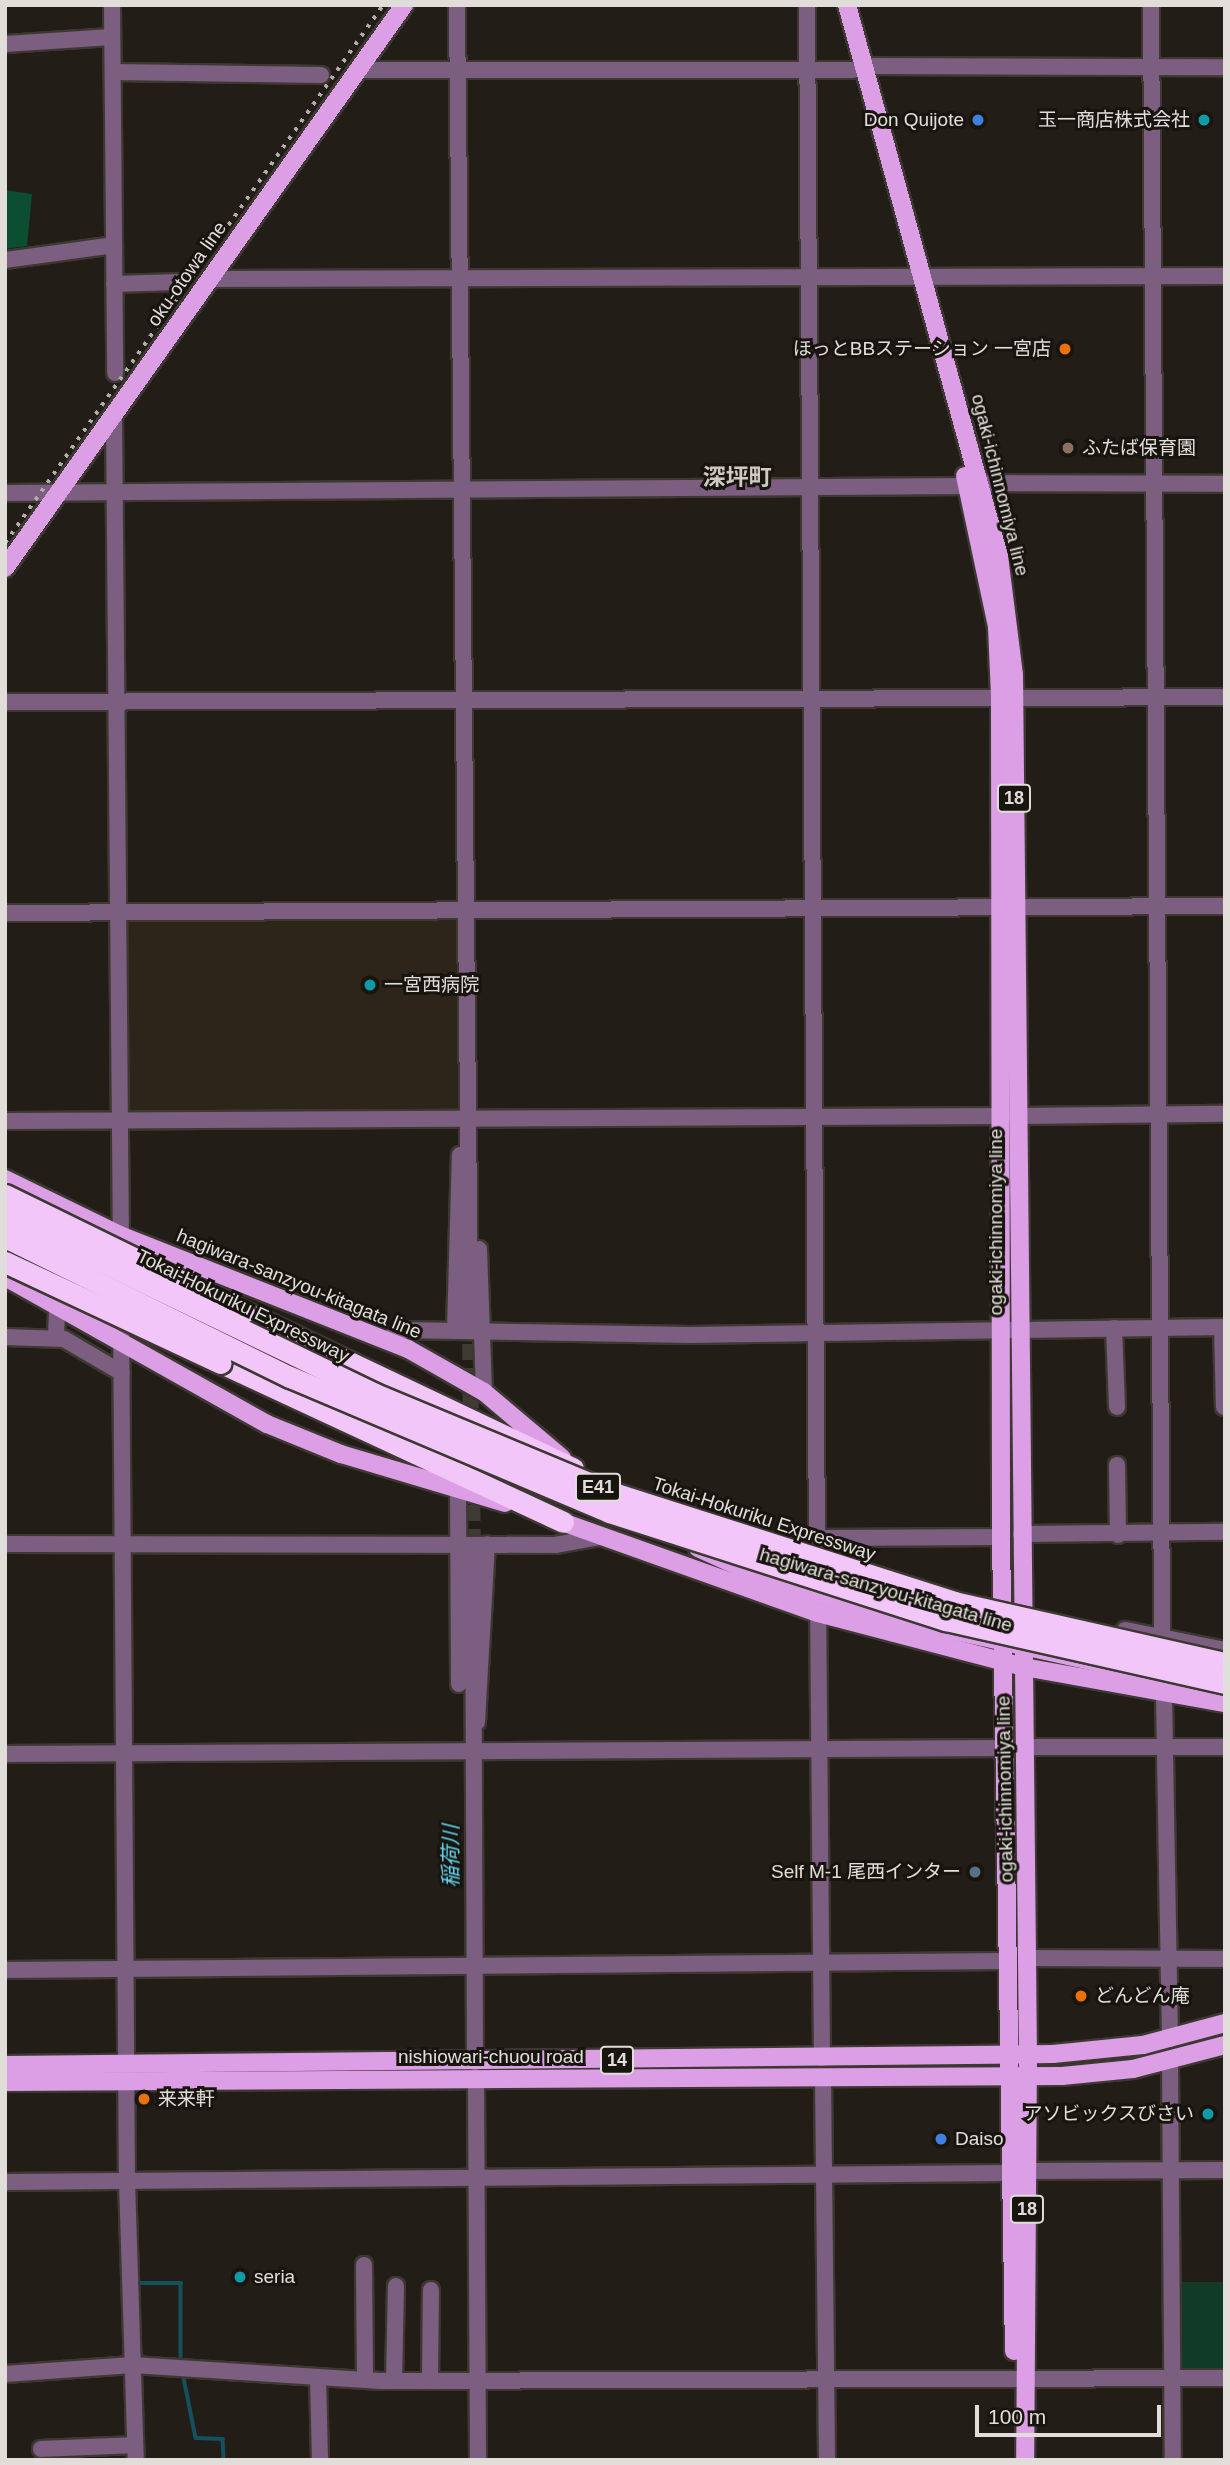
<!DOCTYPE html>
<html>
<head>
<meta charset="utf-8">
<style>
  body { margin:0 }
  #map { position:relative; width:1230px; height:2465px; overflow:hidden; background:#221d17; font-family:Arial,"Noto Sans JP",sans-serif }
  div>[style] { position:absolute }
  .built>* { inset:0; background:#2d251a }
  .green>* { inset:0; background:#0f3b27 }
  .forest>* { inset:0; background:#0b4e32 }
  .stream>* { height:3.5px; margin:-1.75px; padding:0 1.75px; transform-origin:1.75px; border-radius:1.75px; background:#14515f }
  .minor-tunnel>* { height:16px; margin-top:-8px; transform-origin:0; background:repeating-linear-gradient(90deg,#3f3a34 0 16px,transparent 0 24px) }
  .roads { filter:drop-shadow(2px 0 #3d3832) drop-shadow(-2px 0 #3d3832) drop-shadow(0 2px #3d3832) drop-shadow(0 -2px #3d3832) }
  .minor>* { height:16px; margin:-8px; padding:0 8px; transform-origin:8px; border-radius:8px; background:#7c5e80 }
  .major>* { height:18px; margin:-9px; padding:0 9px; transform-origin:9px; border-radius:9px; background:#dc9fe6 }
  .highway>* { height:21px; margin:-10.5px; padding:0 10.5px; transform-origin:10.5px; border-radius:10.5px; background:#f2c6f9 }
  .rail>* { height:3.5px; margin-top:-1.75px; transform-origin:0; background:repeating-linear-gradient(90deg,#b2afaa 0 3.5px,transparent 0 10.5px) }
  .bridges { filter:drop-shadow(2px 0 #3d3832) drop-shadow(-2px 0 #3d3832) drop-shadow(0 2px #3d3832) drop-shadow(0 -2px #3d3832) }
  .highway-bridge>* { height:21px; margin:-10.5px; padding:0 10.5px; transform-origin:10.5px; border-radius:10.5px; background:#f2c6f9 }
  .dots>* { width:19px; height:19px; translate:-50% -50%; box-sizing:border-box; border:4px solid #18140e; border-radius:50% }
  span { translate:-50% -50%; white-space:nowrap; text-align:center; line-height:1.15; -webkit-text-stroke:6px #18140e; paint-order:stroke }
  .shield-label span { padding:2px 5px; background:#18140e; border:2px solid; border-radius:5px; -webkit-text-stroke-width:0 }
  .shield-label { font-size:18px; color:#e1deda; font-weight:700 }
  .poi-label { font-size:19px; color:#e1deda }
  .right { translate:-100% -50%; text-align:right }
  .left { translate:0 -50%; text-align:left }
  .street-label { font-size:19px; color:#e1deda }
  .water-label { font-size:21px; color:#64d5f1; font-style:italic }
  .quarter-label { font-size:23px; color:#cfc9c1; font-weight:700 }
  .frame { position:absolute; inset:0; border:7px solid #e1deda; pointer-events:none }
  .scale { position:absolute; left:975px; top:2405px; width:186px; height:32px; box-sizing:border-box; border:4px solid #e1deda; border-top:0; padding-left:9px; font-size:21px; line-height:24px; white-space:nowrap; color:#e1deda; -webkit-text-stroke:5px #18140e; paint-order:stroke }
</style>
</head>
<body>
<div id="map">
  <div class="built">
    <div style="clip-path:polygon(461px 915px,460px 1109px,126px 1113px,123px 917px)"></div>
  </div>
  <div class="green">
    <div style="clip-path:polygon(1178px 2282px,1225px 2282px,1225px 2370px,1177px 2370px)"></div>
  </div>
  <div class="forest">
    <div style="clip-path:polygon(5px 190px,32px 194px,27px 246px,5px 249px)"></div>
  </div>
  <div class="stream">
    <div style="left:139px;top:2283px;width:42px"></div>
    <div style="left:181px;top:2283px;width:73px;rotate:90deg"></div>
    <div style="left:183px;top:2373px;width:66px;rotate:78.7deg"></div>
    <div style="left:196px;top:2438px;width:27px;rotate:2deg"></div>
    <div style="left:223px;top:2439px;width:21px;rotate:87deg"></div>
  </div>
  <div class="minor-tunnel">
    <div style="left:470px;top:1320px;width:107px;rotate:89.5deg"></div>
    <div style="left:472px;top:1481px;width:75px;rotate:89.2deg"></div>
  </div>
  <div class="roads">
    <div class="minor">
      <div style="left:112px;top:5px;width:368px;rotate:89.5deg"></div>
      <div style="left:457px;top:5px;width:1315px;rotate:89.43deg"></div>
      <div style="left:807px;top:5px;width:1562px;rotate:89.63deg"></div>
      <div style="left:1151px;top:5px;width:1633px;rotate:89.61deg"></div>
      <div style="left:5px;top:44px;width:106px;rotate:-3.8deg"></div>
      <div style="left:864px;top:66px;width:361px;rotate:0.2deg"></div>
      <div style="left:358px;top:70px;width:495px"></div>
      <div style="left:114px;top:72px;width:207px;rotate:0.8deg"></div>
      <div style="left:5px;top:260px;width:110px;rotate:-7.8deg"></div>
      <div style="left:210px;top:279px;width:1015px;rotate:-0.17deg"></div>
      <div style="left:114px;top:284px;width:64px;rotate:-1.8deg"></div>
      <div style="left:114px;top:415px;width:831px;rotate:89.52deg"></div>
      <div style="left:980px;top:483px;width:245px;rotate:0.2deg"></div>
      <div style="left:5px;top:493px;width:963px;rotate:-0.42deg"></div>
      <div style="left:5px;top:702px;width:1220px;rotate:-0.23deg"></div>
      <div style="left:5px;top:913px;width:1220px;rotate:-0.33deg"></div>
      <div style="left:1017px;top:1116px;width:208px;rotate:-0.6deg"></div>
      <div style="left:5px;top:1121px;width:998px;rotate:-0.29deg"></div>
      <div style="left:479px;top:1249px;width:143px;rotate:88deg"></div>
      <div style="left:121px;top:1307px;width:874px;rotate:89.61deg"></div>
      <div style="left:127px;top:2181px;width:279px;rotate:88.2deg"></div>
      <div style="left:1222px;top:1327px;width:80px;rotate:88.6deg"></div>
      <div style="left:1114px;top:1328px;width:79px;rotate:87.8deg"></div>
      <div style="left:455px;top:1331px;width:176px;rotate:-88.4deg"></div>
      <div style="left:5px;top:1337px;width:59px;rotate:1.9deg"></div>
      <div style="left:64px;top:1339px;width:67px;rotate:30.4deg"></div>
      <div style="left:56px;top:1338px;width:33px;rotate:-88deg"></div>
      <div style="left:388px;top:1339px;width:16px;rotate:-35deg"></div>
      <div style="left:401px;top:1330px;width:289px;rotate:1deg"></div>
      <div style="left:690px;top:1335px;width:535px;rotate:-0.86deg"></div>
      <div style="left:1117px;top:1465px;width:70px;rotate:89.2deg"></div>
      <div style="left:458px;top:1490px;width:194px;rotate:89.7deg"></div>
      <div style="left:1021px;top:1534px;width:204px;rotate:-0.6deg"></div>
      <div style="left:817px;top:1538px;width:184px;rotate:-0.3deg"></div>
      <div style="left:5px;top:1544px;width:550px;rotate:0.1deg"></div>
      <div style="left:555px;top:1545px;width:46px;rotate:-10.1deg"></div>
      <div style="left:473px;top:1556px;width:506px;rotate:89.77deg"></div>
      <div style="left:818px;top:1600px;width:458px;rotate:89.5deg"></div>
      <div style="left:1125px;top:1630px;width:102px;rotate:11.3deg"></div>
      <div style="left:1164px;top:1696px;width:343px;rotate:89deg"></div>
      <div style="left:477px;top:1722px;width:178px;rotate:-86.8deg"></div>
      <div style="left:1026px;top:1747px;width:199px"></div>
      <div style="left:5px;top:1754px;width:999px;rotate:-0.34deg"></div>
      <div style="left:1027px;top:1958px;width:198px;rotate:0.3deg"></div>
      <div style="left:5px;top:1970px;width:1001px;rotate:-0.52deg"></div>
      <div style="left:1170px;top:2061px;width:399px;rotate:89.6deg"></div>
      <div style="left:823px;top:2077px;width:383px;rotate:89.4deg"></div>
      <div style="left:476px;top:2078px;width:382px;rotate:89.7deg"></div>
      <div style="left:1028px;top:2171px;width:197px;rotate:-0.3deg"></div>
      <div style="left:5px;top:2182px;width:1002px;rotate:-0.51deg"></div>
      <div style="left:364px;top:2265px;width:115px;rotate:89.5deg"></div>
      <div style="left:5px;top:2374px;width:128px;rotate:-4deg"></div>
      <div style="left:133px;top:2365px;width:248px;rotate:3.7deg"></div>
      <div style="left:380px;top:2381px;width:845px;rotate:-0.2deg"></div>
      <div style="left:318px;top:2377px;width:83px;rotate:88.6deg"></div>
      <div style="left:394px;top:2381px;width:95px;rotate:-88.8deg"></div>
      <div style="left:430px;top:2381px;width:91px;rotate:-89.4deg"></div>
      <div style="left:41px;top:2449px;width:94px;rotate:-2.4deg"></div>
    </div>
    <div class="major">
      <div style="left:847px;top:5px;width:572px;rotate:74.58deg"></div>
      <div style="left:999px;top:556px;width:120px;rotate:82.8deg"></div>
      <div style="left:1014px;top:675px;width:1379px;rotate:89.42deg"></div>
      <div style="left:1028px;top:2054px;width:406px;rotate:90.4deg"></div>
      <div style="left:965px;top:476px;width:154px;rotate:78deg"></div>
      <div style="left:997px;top:627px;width:69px;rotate:87.5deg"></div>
      <div style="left:1000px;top:696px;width:841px;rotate:89.93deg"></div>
      <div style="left:1001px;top:1537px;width:814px;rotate:89.09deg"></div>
      <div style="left:5px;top:568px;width:690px;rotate:-54.67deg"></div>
      <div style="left:5px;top:1179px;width:128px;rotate:26deg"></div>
      <div style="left:120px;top:1235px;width:310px;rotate:21.6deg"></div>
      <div style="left:408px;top:1349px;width:87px;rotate:29.5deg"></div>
      <div style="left:484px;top:1392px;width:102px;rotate:40.2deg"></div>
      <div style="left:5px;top:1277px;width:300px;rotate:29.3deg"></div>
      <div style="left:267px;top:1424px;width:80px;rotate:22.1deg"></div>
      <div style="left:341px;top:1454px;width:171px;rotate:16.6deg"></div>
      <div style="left:551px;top:1518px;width:283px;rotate:19.6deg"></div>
      <div style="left:818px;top:1613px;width:213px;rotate:14.7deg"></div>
      <div style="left:1024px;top:1667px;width:204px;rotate:10.2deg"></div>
      <div style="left:698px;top:1548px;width:75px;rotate:24.5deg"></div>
      <div style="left:766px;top:1579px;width:141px;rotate:16.5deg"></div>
      <div style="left:901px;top:1619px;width:313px;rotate:12.5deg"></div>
      <div style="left:5px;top:2065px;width:1048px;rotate:-0.6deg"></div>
      <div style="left:1053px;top:2054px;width:90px;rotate:-5.7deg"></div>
      <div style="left:1143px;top:2045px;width:85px;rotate:-15deg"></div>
      <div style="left:5px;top:2082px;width:1057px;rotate:-0.33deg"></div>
      <div style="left:1062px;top:2076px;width:71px;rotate:-5.6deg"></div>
      <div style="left:1133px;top:2069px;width:95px;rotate:-14.6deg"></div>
    </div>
    <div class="highway">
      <div style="left:244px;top:1312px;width:364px;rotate:25.4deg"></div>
      <div style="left:221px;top:1363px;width:377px;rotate:24.9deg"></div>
    </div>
  </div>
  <div class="rail">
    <div style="left:5px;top:543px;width:658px;rotate:-54.91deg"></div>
  </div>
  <div class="bridges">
    <div class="highway-bridge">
      <div style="left:5px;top:1195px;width:266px;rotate:26.1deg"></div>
      <div style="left:5px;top:1215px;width:411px;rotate:25.8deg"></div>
      <div style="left:375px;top:1394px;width:258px;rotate:22.6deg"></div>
      <div style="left:613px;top:1493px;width:358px;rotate:17.7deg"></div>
      <div style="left:954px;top:1602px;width:278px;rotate:12.7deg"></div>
      <div style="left:5px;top:1237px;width:318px;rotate:26.2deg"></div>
      <div style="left:290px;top:1377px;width:346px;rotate:22.9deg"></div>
      <div style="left:609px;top:1512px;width:354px;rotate:17.8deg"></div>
      <div style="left:946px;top:1620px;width:286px;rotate:12.7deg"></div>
      <div style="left:5px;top:1262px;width:238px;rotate:25.1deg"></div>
    </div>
  </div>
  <div class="dots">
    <div style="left:978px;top:120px;background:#3f7fe0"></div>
    <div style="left:1204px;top:120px;background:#0f9aa8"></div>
    <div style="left:1065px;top:349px;background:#e8710a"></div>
    <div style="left:1068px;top:448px;background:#8d6e63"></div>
    <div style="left:370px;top:985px;background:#0f9aa8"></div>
    <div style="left:975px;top:1872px;background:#5c6f8a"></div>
    <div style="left:1081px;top:1996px;background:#e8710a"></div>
    <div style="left:144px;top:2099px;background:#e8710a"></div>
    <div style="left:1208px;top:2114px;background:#0f9aa8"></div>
    <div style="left:941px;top:2139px;background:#3f7fe0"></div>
    <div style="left:240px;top:2277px;background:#0f9aa8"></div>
  </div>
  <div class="shield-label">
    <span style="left:1014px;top:798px">18</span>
    <span style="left:598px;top:1487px">E41</span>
    <span style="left:617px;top:2060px">14</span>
    <span style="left:1027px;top:2209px">18</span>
  </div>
  <div class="poi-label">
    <span class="right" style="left:964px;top:120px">Don Quijote</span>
    <span class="right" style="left:1190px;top:120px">玉一商店株式会社</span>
    <span class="right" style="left:1051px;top:349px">ほっとBBステーション 一宮店</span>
    <span class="left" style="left:1082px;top:448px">ふたば保育園</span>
    <span class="left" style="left:384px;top:985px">一宮西病院</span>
    <span class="right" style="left:961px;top:1872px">Self M-1 尾西インター</span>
    <span class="left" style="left:1095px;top:1996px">どんどん庵</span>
    <span class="left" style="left:158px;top:2099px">来来軒</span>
    <span class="right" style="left:1194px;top:2114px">アソビックスびさい</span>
    <span class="left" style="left:955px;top:2139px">Daiso</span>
    <span class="left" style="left:254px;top:2277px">seria</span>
  </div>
  <div class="street-label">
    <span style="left:187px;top:274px;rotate:-55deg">oku-otowa line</span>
    <span style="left:1000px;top:485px;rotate:76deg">ogaki-ichinnomiya line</span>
    <span style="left:996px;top:1222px;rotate:-90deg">ogaki-ichinnomiya line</span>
    <span style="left:299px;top:1284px;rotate:22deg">hagiwara-sanzyou-kitagata line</span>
    <span style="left:243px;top:1306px;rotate:26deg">Tokai-Hokuriku Expressway</span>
    <span style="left:764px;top:1519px;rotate:18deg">Tokai-Hokuriku Expressway</span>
    <span style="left:886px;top:1590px;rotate:16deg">hagiwara-sanzyou-kitagata line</span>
    <span style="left:1005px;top:1789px;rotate:-91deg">ogaki-ichinnomiya line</span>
    <span style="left:491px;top:2057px">nishiowari-chuou road</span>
  </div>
  <div class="water-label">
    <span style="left:451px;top:1856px;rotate:-90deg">稲荷川</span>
  </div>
  <div class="quarter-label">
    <span style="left:737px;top:477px">深坪町</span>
  </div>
  <div class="frame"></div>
  <div class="scale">100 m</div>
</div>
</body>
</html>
